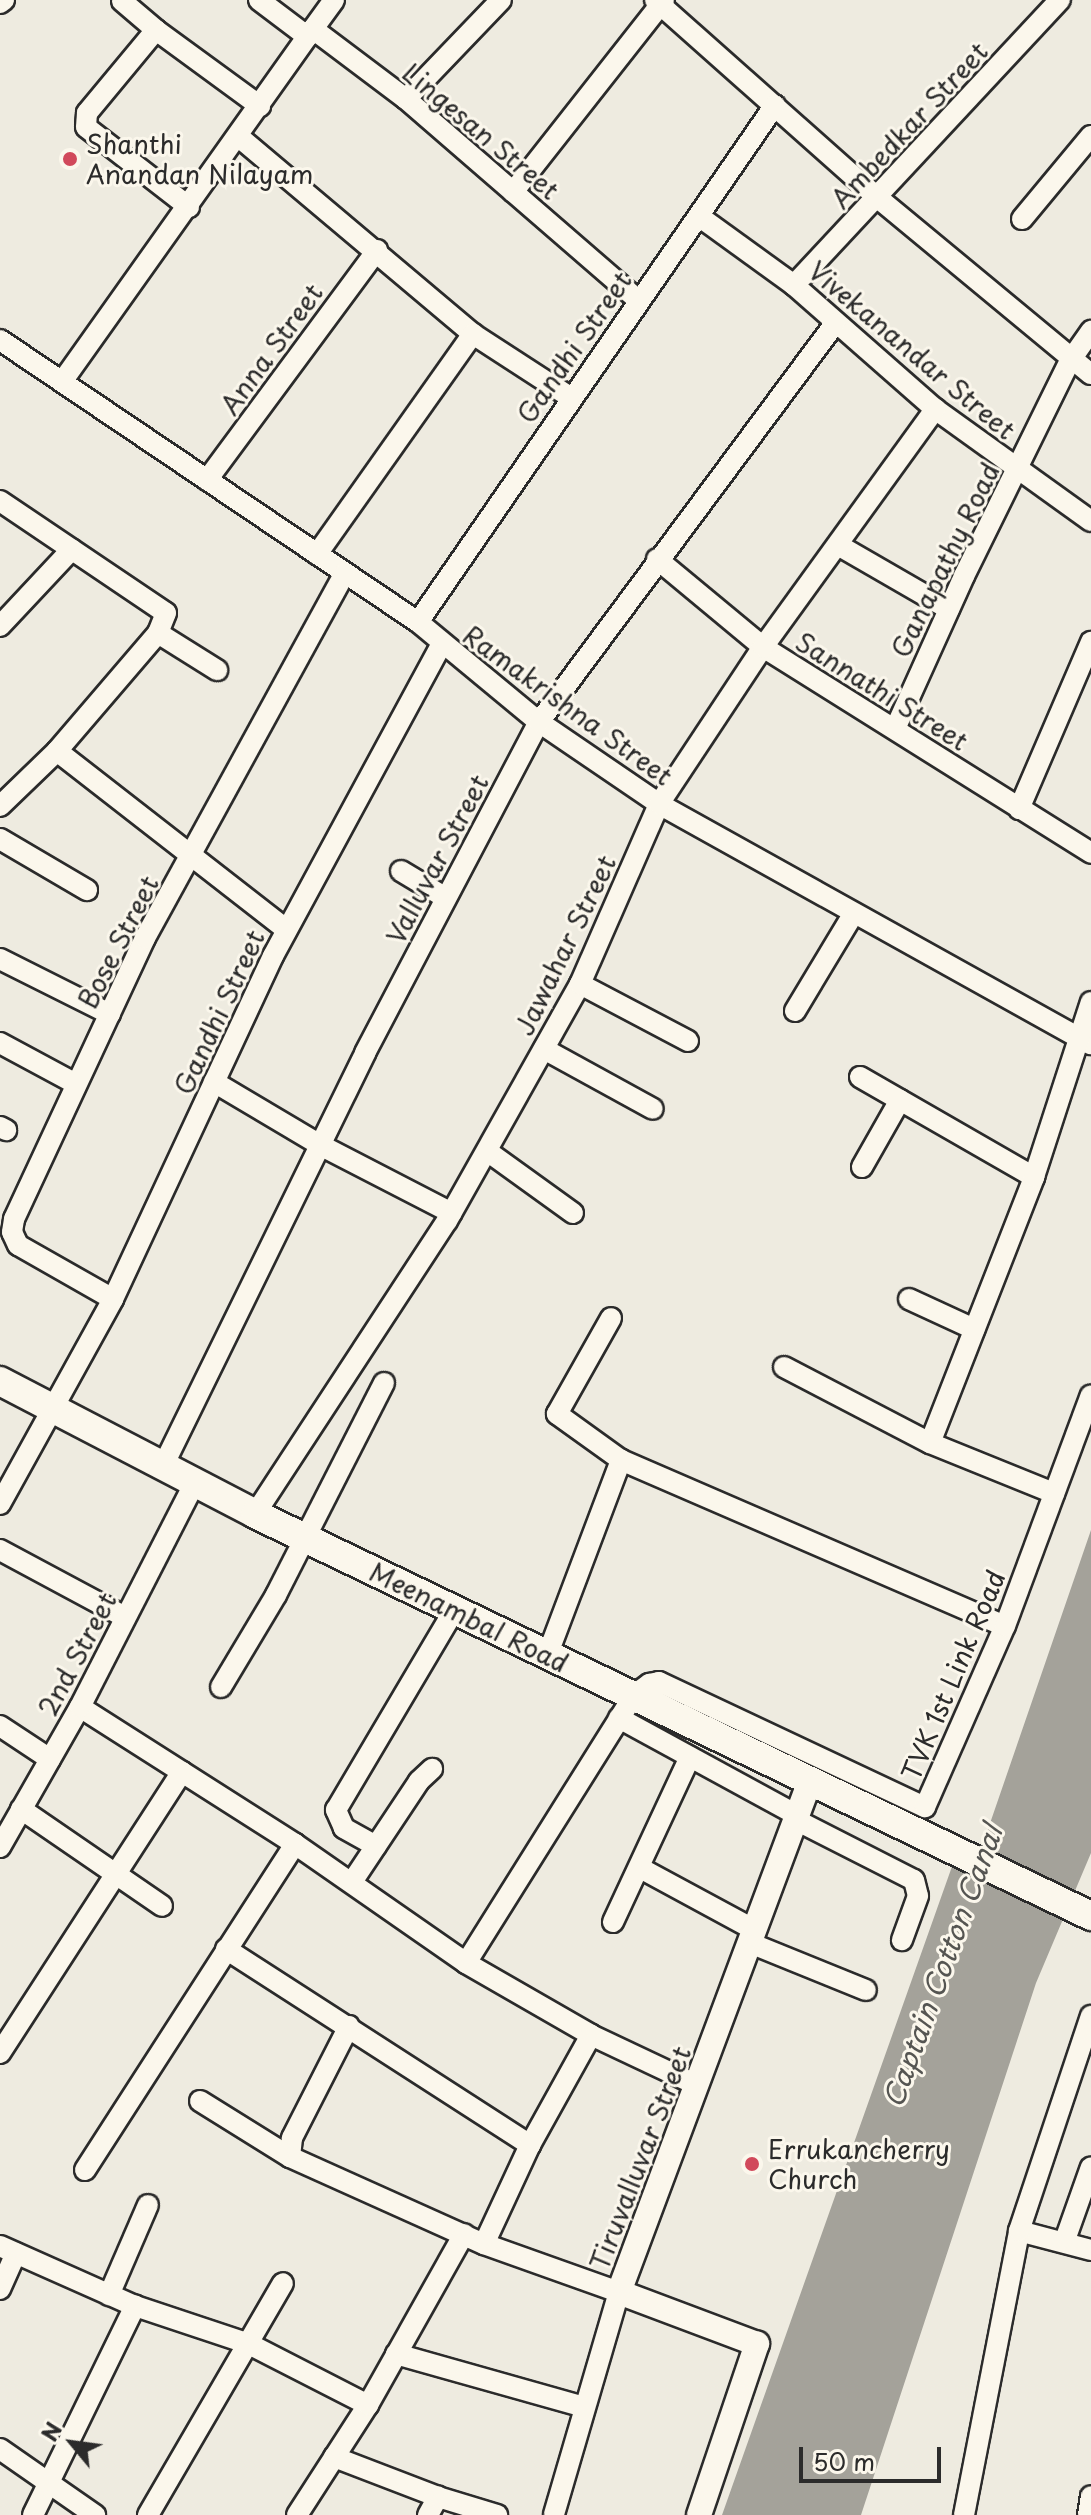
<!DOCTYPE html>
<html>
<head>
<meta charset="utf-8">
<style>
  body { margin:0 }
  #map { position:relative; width:1091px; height:2515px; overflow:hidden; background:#eeebe0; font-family:"Playpen Sans",sans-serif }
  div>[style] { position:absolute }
  .water>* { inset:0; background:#a4a29a }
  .roads { filter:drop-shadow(2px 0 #2b2b2b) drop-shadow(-2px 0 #2b2b2b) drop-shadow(0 2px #2b2b2b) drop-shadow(0 -2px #2b2b2b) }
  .minor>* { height:20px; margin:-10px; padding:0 10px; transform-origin:10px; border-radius:10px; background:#fbf7ec }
  .tertiary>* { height:24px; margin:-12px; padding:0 12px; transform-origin:12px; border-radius:12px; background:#fbf7ec }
  .secondary>* { height:28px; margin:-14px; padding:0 14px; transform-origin:14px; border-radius:14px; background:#fbf7ec }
  .dots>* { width:22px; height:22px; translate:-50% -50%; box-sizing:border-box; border:4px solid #fbf7ec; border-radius:50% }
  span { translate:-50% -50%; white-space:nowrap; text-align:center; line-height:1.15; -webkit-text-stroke:6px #fbf7ec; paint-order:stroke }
  .street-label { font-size:26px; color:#2b2b2b }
  .poi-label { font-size:26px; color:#2b2b2b }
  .left { translate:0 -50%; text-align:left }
  .water-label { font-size:28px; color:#555552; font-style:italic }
  .north { position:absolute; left:32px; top:2403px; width:80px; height:80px; -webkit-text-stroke:6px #fbf7ec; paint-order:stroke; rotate:299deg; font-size:22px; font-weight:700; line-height:32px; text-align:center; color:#2b2b2b }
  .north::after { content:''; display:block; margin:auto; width:28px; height:36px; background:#2b2b2b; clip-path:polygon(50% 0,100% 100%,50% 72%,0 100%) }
  .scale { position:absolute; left:799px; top:2447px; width:142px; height:36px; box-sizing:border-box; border:4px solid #2b2b2b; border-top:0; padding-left:10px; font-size:24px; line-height:28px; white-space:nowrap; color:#2b2b2b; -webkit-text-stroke:6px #fbf7ec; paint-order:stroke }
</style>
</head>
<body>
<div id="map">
  <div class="water">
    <div style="clip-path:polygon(1091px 1530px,1091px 1853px,1036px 1983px,861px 2515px,722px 2515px,955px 1858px,976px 1864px)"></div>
  </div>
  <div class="roads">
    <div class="minor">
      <div style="left:259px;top:0;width:61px;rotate:37.1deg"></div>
      <div style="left:334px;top:0;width:36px;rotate:126deg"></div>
      <div style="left:313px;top:29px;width:116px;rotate:37deg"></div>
      <div style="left:406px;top:99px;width:307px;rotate:40.9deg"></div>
      <div style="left:655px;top:0;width:298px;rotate:41.6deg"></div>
      <div style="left:878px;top:198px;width:276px;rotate:39.6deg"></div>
      <div style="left:122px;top:1px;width:45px;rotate:40.5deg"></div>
      <div style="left:0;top:3px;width:5px;rotate:-37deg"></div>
      <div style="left:406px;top:99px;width:137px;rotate:-46.2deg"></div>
      <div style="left:239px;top:137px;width:306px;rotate:40.1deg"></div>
      <div style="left:473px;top:334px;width:116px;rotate:33deg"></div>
      <div style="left:513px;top:192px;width:244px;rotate:-51.8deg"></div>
      <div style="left:189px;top:207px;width:130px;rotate:-142.2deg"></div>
      <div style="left:86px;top:127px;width:14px;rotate:-86deg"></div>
      <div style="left:87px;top:113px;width:108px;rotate:-50.3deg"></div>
      <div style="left:156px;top:30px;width:129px;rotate:36.2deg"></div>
      <div style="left:700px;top:217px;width:116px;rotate:35.9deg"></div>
      <div style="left:794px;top:285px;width:188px;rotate:41.3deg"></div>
      <div style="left:935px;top:409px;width:192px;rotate:35.7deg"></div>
      <div style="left:1022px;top:219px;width:108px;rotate:-50.3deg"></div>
      <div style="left:794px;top:285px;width:390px;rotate:-47deg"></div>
      <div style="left:0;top:340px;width:504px;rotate:34.01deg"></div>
      <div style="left:418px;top:622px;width:157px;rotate:39.6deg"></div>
      <div style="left:539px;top:722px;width:145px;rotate:34.3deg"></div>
      <div style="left:659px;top:804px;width:494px;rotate:29.1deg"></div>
      <div style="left:64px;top:379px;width:430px;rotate:-54.6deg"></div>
      <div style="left:207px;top:480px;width:286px;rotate:-53.5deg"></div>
      <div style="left:0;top:501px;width:200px;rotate:34deg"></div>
      <div style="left:166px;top:613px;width:22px;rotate:112deg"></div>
      <div style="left:158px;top:633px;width:155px;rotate:130.6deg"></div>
      <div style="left:57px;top:751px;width:79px;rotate:136deg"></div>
      <div style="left:838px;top:545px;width:128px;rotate:30deg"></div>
      <div style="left:317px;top:554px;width:270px;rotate:-54.7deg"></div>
      <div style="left:657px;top:559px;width:138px;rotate:39.7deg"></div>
      <div style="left:763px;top:647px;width:387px;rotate:32.1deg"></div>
      <div style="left:418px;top:622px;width:628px;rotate:-55.37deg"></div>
      <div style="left:0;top:626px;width:105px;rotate:-46.9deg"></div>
      <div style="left:158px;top:633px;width:70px;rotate:32.1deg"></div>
      <div style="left:895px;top:729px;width:168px;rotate:-65.7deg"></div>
      <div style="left:964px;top:576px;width:240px;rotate:-63.8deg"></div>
      <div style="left:1070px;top:361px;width:37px;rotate:-55deg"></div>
      <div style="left:57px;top:751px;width:291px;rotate:37.9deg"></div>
      <div style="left:1019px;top:809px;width:182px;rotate:-66.7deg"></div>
      <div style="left:0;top:839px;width:101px;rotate:30.4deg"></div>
      <div style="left:401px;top:871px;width:52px;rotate:31deg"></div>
      <div style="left:0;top:959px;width:123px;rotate:26.6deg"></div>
      <div style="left:580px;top:984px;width:122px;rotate:27.8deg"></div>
      <div style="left:795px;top:1011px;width:114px;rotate:-59deg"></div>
      <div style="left:0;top:1043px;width:86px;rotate:28.3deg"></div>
      <div style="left:544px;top:1049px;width:124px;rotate:28.8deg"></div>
      <div style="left:860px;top:1077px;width:201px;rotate:29.9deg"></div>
      <div style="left:214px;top:1082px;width:123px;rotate:30.7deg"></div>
      <div style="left:320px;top:1145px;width:148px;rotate:27.3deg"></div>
      <div style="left:0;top:1127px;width:7px;rotate:27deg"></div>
      <div style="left:487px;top:1151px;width:106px;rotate:35.8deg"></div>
      <div style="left:862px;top:1167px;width:77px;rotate:-60.4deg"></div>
      <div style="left:113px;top:1299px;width:109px;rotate:-150.4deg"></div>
      <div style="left:18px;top:1245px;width:14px;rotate:-115deg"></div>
      <div style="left:12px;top:1232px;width:13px;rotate:-81deg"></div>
      <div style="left:14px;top:1219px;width:310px;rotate:-65deg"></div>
      <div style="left:145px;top:938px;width:416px;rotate:-61.3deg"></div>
      <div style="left:909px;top:1299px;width:72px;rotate:24.8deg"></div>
      <div style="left:784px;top:1367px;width:165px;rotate:27.5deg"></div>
      <div style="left:930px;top:1443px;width:134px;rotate:22deg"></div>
      <div style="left:930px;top:1443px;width:286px;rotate:-68.6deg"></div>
      <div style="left:1034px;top:1177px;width:184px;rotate:-72deg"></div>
      <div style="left:621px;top:1460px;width:418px;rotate:23.4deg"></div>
      <div style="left:163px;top:1466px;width:460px;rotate:-63.9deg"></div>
      <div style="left:365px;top:1053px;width:374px;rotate:-62.3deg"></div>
      <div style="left:539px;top:722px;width:496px;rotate:-53.4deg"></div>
      <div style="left:0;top:1504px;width:234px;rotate:-61.1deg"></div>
      <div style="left:113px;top:1299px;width:378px;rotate:-65deg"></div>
      <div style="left:273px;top:956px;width:355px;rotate:-61.6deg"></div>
      <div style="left:255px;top:1514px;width:350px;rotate:-56.8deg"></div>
      <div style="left:447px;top:1221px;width:272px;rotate:-60.7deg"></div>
      <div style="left:580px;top:984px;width:197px;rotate:-66.3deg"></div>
      <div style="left:659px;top:804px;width:188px;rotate:-56.5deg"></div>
      <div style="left:763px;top:647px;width:294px;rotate:-54.1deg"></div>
      <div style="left:0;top:1550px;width:142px;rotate:28.2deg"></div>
      <div style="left:547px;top:1656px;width:210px;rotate:-69.3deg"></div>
      <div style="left:621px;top:1460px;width:79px;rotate:-144.3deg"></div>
      <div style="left:557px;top:1414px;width:110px;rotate:-60.6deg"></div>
      <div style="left:221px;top:1687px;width:107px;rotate:-59.1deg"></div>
      <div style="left:276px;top:1595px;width:238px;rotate:-63deg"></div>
      <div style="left:80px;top:1707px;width:255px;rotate:32.5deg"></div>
      <div style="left:295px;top:1844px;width:208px;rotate:34.8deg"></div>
      <div style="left:466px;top:1963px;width:144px;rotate:29.9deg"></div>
      <div style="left:591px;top:2035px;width:117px;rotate:25.3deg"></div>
      <div style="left:619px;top:1718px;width:203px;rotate:28.6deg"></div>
      <div style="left:0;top:1726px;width:60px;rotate:33.4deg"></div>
      <div style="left:21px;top:1809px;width:171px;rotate:34.5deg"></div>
      <div style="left:796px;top:1820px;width:132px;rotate:27deg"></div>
      <div style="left:914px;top:1880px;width:16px;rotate:76deg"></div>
      <div style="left:918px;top:1896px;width:47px;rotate:110deg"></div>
      <div style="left:376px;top:1846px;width:37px;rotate:-151deg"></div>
      <div style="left:344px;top:1828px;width:20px;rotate:-114deg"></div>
      <div style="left:336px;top:1810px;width:234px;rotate:-59.4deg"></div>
      <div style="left:0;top:1847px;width:161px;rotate:-60.3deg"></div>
      <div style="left:80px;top:1707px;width:253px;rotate:-62.9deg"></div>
      <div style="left:642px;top:1869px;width:128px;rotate:28.4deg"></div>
      <div style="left:352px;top:1882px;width:121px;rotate:-56.4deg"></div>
      <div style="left:419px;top:1781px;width:18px;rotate:-43deg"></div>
      <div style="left:613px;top:1922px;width:182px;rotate:-65deg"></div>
      <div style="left:750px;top:1943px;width:125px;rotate:22.1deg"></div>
      <div style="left:226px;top:1949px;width:362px;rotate:32.8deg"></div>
      <div style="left:466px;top:1963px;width:316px;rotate:-57.9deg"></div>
      <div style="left:634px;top:1695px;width:19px;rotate:-36deg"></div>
      <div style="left:649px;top:1684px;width:10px;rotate:-11deg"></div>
      <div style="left:659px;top:1682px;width:294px;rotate:25.2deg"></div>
      <div style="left:925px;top:1807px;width:198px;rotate:-66.2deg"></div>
      <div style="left:1005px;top:1626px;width:246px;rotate:-69.6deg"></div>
      <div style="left:349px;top:2026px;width:126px;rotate:117deg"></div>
      <div style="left:292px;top:2138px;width:19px;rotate:96deg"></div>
      <div style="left:290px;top:2157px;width:213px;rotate:24.2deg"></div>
      <div style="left:484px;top:2244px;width:143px;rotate:19.6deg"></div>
      <div style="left:619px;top:2292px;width:232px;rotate:106.3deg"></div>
      <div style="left:0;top:2053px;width:335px;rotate:-57.1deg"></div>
      <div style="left:200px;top:2101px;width:106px;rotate:31.9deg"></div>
      <div style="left:85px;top:2170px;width:388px;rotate:-57.2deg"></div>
      <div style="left:1019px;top:2231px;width:74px;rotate:14.8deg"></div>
      <div style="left:1065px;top:2240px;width:77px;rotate:-70.4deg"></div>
      <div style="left:484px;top:2244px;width:109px;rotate:-65.1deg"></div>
      <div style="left:530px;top:2145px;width:126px;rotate:-61deg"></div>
      <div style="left:0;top:2246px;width:148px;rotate:24deg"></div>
      <div style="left:135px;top:2306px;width:120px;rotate:18.4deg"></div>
      <div style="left:249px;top:2344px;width:134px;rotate:27.1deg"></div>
      <div style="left:0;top:2289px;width:39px;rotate:-66deg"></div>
      <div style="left:109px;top:2295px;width:98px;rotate:-66.6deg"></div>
      <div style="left:396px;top:2354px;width:196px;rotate:15.7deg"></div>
      <div style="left:0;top:2449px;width:116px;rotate:34.8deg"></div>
      <div style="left:334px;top:2457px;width:111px;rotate:21deg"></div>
      <div style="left:33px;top:2515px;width:233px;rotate:-64deg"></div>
      <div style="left:148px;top:2515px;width:268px;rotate:-59.8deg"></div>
      <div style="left:297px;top:2515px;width:131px;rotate:-57.2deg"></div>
      <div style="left:368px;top:2405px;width:196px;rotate:-60.7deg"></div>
      <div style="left:428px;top:2515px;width:21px;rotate:-61deg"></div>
      <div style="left:438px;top:2497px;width:62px;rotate:17deg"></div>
      <div style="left:964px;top:2515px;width:289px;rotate:-79deg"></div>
      <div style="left:1019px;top:2231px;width:227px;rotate:-71.5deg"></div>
      <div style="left:1088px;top:2515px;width:19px;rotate:-81deg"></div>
    </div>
    <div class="tertiary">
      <div style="left:699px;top:2515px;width:181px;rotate:-71.3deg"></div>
      <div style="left:757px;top:2344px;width:147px;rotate:-159.4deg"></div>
      <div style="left:619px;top:2292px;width:546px;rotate:-69.51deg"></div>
    </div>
    <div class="secondary">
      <div style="left:0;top:1381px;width:288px;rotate:27.5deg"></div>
      <div style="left:255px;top:1514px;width:928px;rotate:25.68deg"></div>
    </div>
  </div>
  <div class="dots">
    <div style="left:70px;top:159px;background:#d1495b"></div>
    <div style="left:752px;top:2164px;background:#d1495b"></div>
  </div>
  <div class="street-label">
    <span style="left:909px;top:125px;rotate:-47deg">Ambedkar Street</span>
    <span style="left:481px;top:131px;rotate:40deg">Lingesan Street</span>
    <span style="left:574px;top:347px;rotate:-55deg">Gandhi Street</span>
    <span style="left:271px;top:349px;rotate:-54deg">Anna Street</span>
    <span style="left:912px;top:350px;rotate:40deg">Vivekanandar Street</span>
    <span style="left:945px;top:560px;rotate:-64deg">Ganapathy Road</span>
    <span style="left:882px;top:691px;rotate:32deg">Sannathi Street</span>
    <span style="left:568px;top:705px;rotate:36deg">Ramakrishna Street</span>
    <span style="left:437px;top:859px;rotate:-62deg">Valluvar Street</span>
    <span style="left:118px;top:942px;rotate:-63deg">Bose Street</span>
    <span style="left:565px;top:945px;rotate:-64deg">Jawahar Street</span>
    <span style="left:219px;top:1012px;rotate:-65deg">Gandhi Street</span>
    <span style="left:469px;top:1617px;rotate:26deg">Meenambal Road</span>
    <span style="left:77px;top:1654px;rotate:-62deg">2nd Street</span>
    <span style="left:953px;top:1675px;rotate:-67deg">TVK 1st Link Road</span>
    <span style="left:640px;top:2158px;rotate:-69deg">Tiruvalluvar Street</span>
  </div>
  <div class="poi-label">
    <span class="left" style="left:86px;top:159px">Shanthi<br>Anandan Nilayam</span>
    <span class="left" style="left:768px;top:2164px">Errukancherry<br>Church</span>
  </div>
  <div class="water-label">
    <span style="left:942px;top:1966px;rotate:-70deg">Captain Cotton Canal</span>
  </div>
  <div class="north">N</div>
  <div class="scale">50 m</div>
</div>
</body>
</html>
